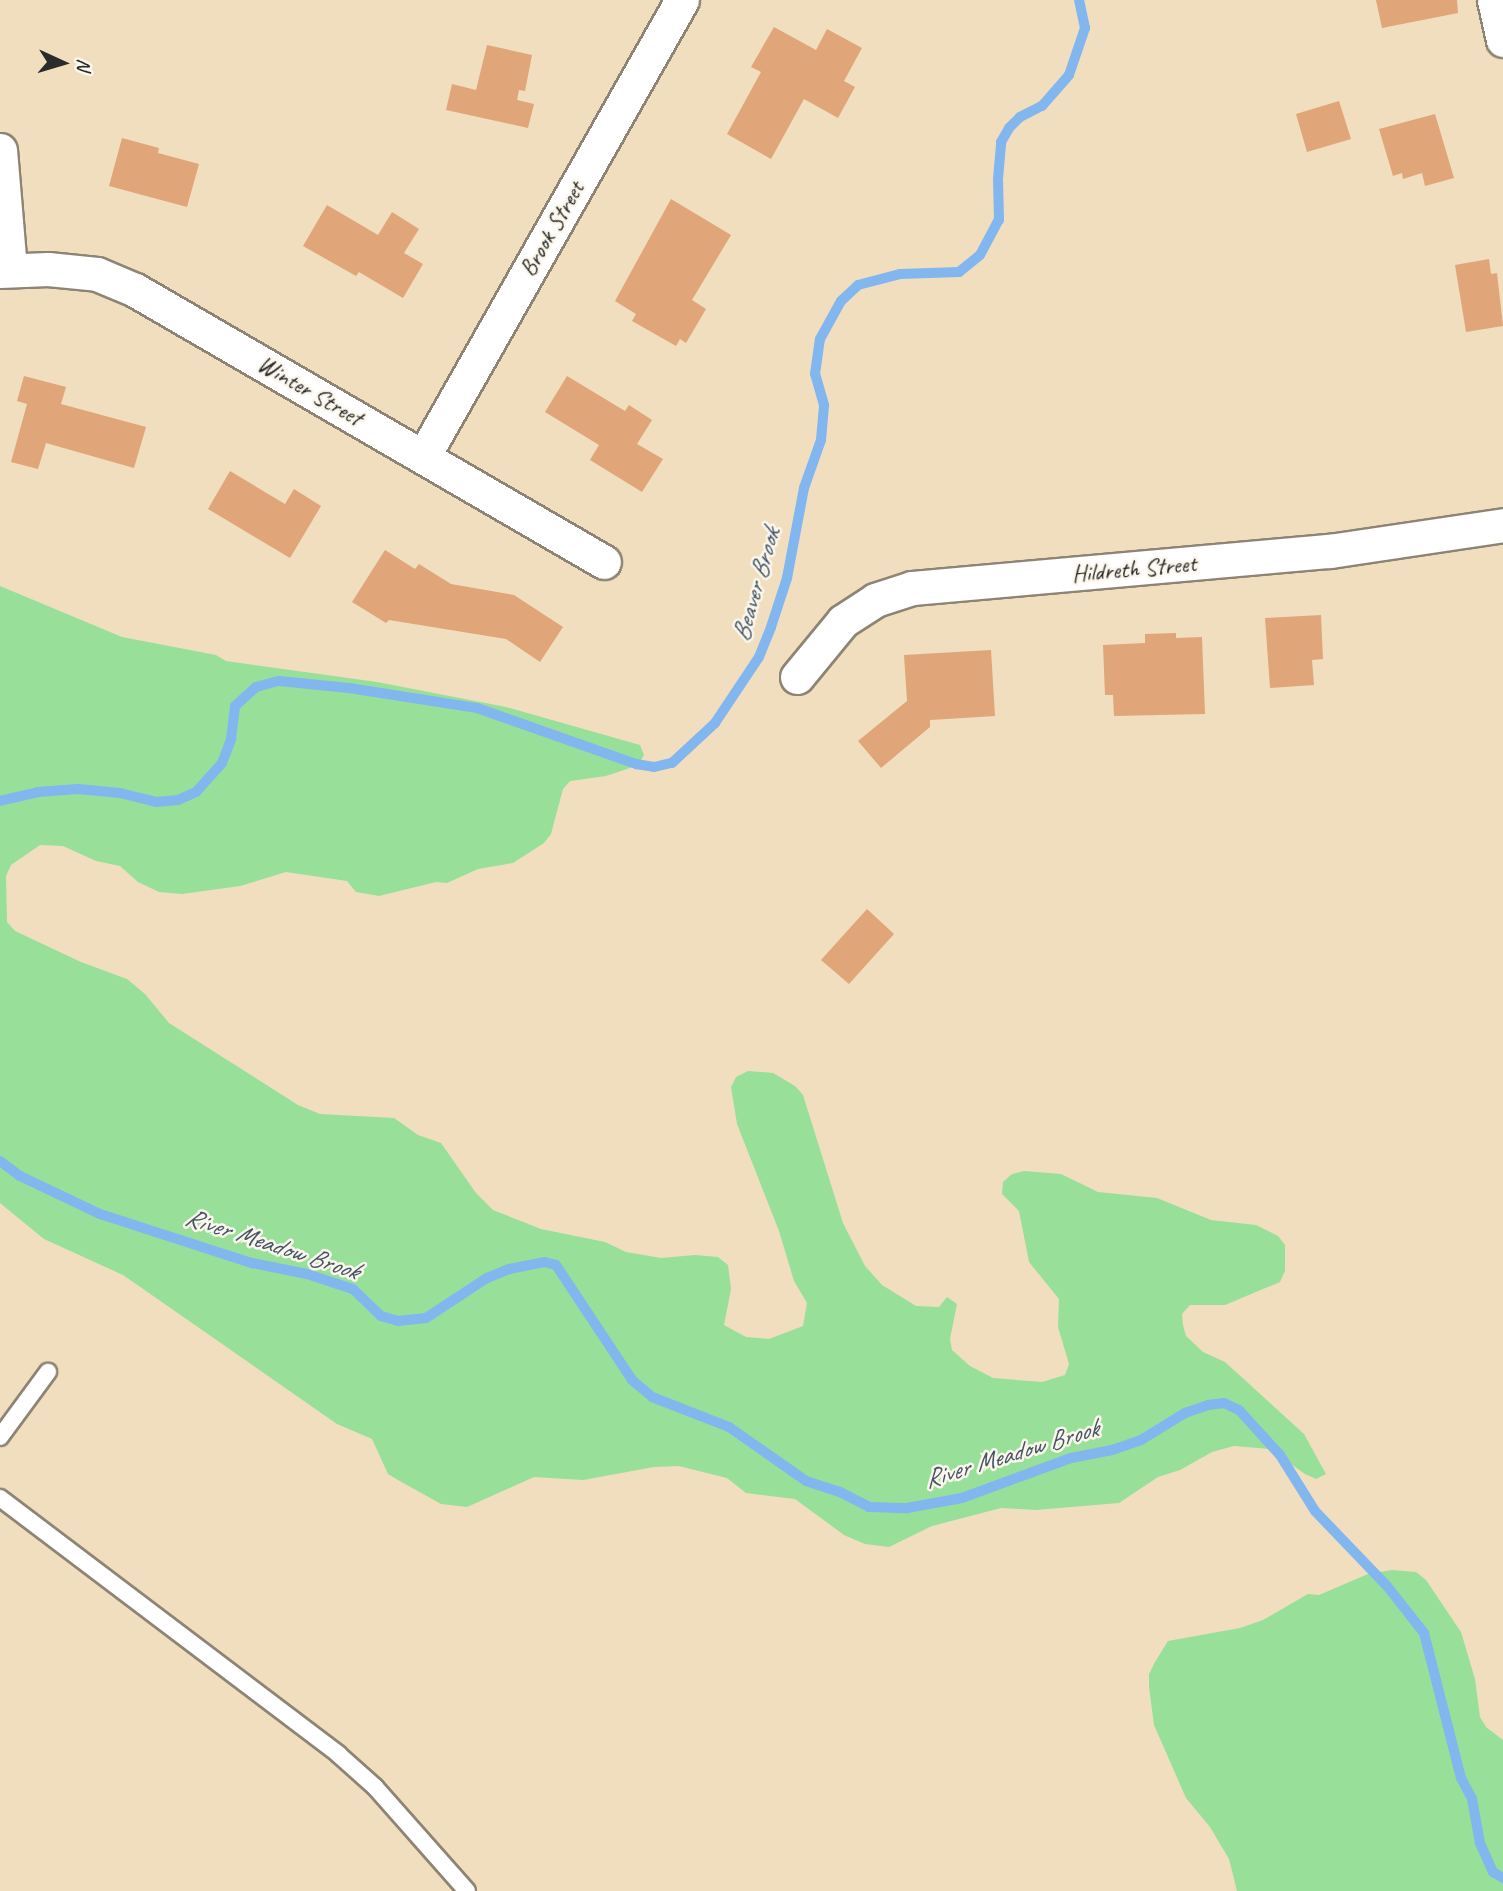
<!DOCTYPE html>
<html>
<head>
<meta charset="utf-8">
<style>
  body { margin:0 }
  #map { position:relative; width:1503px; height:1891px; overflow:hidden; background:#f0debf; font-family:Caveat,sans-serif }
  div>[style] { position:absolute }
  .green>* { inset:0; background:#98df99 }
  .stream>* { height:10px; margin:-5px; padding:0 5px; transform-origin:5px; border-radius:5px; background:#81b6ef }
  .building>* { inset:0; background:#e0a579 }
  .roads { filter:drop-shadow(2px 0 #8e8475) drop-shadow(-2px 0 #8e8475) drop-shadow(0 2px #8e8475) drop-shadow(0 -2px #8e8475) }
  .lane>* { height:16px; margin:-8px; padding:0 8px; transform-origin:8px; border-radius:8px; background:#fff }
  .street>* { height:33px; margin:-16.5px; padding:0 16.5px; transform-origin:16.5px; border-radius:16.5px; background:#fff }
  span { translate:-50% -50%; white-space:nowrap; text-align:center; line-height:1.15; -webkit-text-stroke:5px #fbf7ec; paint-order:stroke }
  .street-label { font-size:24px; color:#2b2b2b }
  .water-label { font-size:26px; color:#455566; font-style:italic }
  .north { position:absolute; left:28px; top:28px; width:70px; height:70px; -webkit-text-stroke:5px #fbf7ec; paint-order:stroke; rotate:94deg; font-size:19px; font-weight:700; line-height:28px; text-align:center; color:#2b2b2b }
  .north::after { content:''; display:block; margin:auto; width:24px; height:32px; background:#2b2b2b; clip-path:polygon(50% 0,100% 100%,50% 72%,0 100%) }
</style>
</head>
<body>
<div id="map">
  <div class="green">
    <div style="clip-path:polygon(0 586px,122px 637px,216px 655px,226px 661px,377px 682px,506px 707px,640px 745px,644px 755px,638px 765px,627px 769px,606px 776px,570px 781px,563px 789px,551px 834px,544px 843px,513px 863px,478px 869px,447px 883px,436px 882px,379px 896px,356px 892px,347px 881px,286px 872px,240px 886px,182px 894px,159px 892px,138px 882px,120px 866px,96px 861px,63px 846px,40px 845px,11px 865px,6px 876px,7px 922px,15px 931px,81px 962px,127px 979px,145px 994px,169px 1023px,298px 1105px,320px 1114px,394px 1118px,418px 1135px,441px 1143px,476px 1193px,493px 1210px,541px 1229px,605px 1242px,626px 1252px,661px 1258px,695px 1255px,718px 1257px,728px 1265px,731px 1289px,724px 1325px,746px 1337px,769px 1339px,803px 1326px,807px 1303px,794px 1281px,779px 1231px,737px 1124px,731px 1087px,736px 1077px,748px 1071px,773px 1073px,795px 1086px,803px 1095px,843px 1223px,865px 1266px,882px 1285px,916px 1306px,939px 1307px,947px 1297px,957px 1304px,950px 1339px,952px 1350px,970px 1366px,993px 1378px,1042px 1382px,1065px 1375px,1069px 1364px,1058px 1327px,1059px 1299px,1029px 1262px,1019px 1211px,1002px 1194px,1003px 1182px,1012px 1174px,1024px 1171px,1061px 1174px,1098px 1192px,1157px 1198px,1211px 1220px,1256px 1225px,1278px 1236px,1285px 1245px,1285px 1271px,1280px 1282px,1225px 1305px,1190px 1305px,1182px 1314px,1183px 1325px,1186px 1336px,1203px 1352px,1225px 1362px,1304px 1434px,1326px 1474px,1316px 1479px,1305px 1474px,1270px 1449px,1234px 1446px,1212px 1452px,1180px 1470px,1158px 1477px,1119px 1503px,1036px 1510px,1001px 1508px,932px 1526px,889px 1547px,865px 1544px,844px 1535px,795px 1499px,746px 1493px,727px 1478px,679px 1466px,654px 1467px,583px 1480px,534px 1477px,467px 1507px,441px 1504px,398px 1480px,388px 1474px,372px 1439px,337px 1424px,123px 1275px,44px 1239px,0 1203px)"></div>
    <div style="clip-path:polygon(1392px 1570px,1416px 1572px,1426px 1580px,1461px 1632px,1475px 1679px,1480px 1717px,1486px 1727px,1503px 1740px,1503px 1891px,1237px 1891px,1229px 1859px,1210px 1827px,1186px 1798px,1154px 1725px,1149px 1687px,1149px 1674px,1155px 1662px,1168px 1641px,1240px 1628px,1263px 1620px,1308px 1594px,1319px 1595px,1368px 1574px)"></div>
  </div>
  <div class="stream">
    <div style="left:0;top:801px;width:39px;rotate:-13deg"></div>
    <div style="left:38px;top:792px;width:40px;rotate:-4.3deg"></div>
    <div style="left:78px;top:789px;width:42px;rotate:5.4deg"></div>
    <div style="left:120px;top:793px;width:37px;rotate:14deg"></div>
    <div style="left:156px;top:802px;width:22px;rotate:-5deg"></div>
    <div style="left:178px;top:800px;width:20px;rotate:-24deg"></div>
    <div style="left:196px;top:792px;width:39px;rotate:-48deg"></div>
    <div style="left:222px;top:763px;width:26px;rotate:-69deg"></div>
    <div style="left:231px;top:739px;width:33px;rotate:-83deg"></div>
    <div style="left:235px;top:706px;width:28px;rotate:-42deg"></div>
    <div style="left:256px;top:687px;width:24px;rotate:-15deg"></div>
    <div style="left:279px;top:681px;width:70px;rotate:5.7deg"></div>
    <div style="left:349px;top:688px;width:130px;rotate:8.9deg"></div>
    <div style="left:477px;top:708px;width:169px;rotate:19.4deg"></div>
    <div style="left:636px;top:764px;width:18px;rotate:9deg"></div>
    <div style="left:654px;top:767px;width:18px;rotate:-13deg"></div>
    <div style="left:672px;top:763px;width:59px;rotate:-42.9deg"></div>
    <div style="left:715px;top:723px;width:79px;rotate:-56.3deg"></div>
    <div style="left:759px;top:657px;width:32px;rotate:-68deg"></div>
    <div style="left:771px;top:627px;width:52px;rotate:-71.9deg"></div>
    <div style="left:787px;top:578px;width:92px;rotate:-79.3deg"></div>
    <div style="left:804px;top:488px;width:51px;rotate:-70.5deg"></div>
    <div style="left:821px;top:440px;width:35px;rotate:-85deg"></div>
    <div style="left:824px;top:405px;width:32px;rotate:-106deg"></div>
    <div style="left:815px;top:374px;width:35px;rotate:-82deg"></div>
    <div style="left:820px;top:339px;width:43px;rotate:-61.1deg"></div>
    <div style="left:841px;top:301px;width:23px;rotate:-43deg"></div>
    <div style="left:858px;top:285px;width:43px;rotate:-14.7deg"></div>
    <div style="left:900px;top:274px;width:59px;rotate:-1.9deg"></div>
    <div style="left:959px;top:272px;width:27px;rotate:-39deg"></div>
    <div style="left:980px;top:255px;width:40px;rotate:-62deg"></div>
    <div style="left:999px;top:220px;width:41px;rotate:-91.4deg"></div>
    <div style="left:998px;top:179px;width:37px;rotate:-85deg"></div>
    <div style="left:1001px;top:142px;width:16px;rotate:-60deg"></div>
    <div style="left:1009px;top:128px;width:16px;rotate:-45deg"></div>
    <div style="left:1020px;top:117px;width:25px;rotate:-27deg"></div>
    <div style="left:1042px;top:106px;width:41px;rotate:-48.9deg"></div>
    <div style="left:1069px;top:75px;width:50px;rotate:-71.2deg"></div>
    <div style="left:1085px;top:28px;width:29px;rotate:-102deg"></div>
    <div style="left:0;top:1161px;width:25px;rotate:37deg"></div>
    <div style="left:20px;top:1176px;width:89px;rotate:25.4deg"></div>
    <div style="left:100px;top:1214px;width:160px;rotate:17.9deg"></div>
    <div style="left:252px;top:1263px;width:56px;rotate:11.3deg"></div>
    <div style="left:307px;top:1274px;width:48px;rotate:18.1deg"></div>
    <div style="left:353px;top:1289px;width:39px;rotate:44deg"></div>
    <div style="left:381px;top:1316px;width:18px;rotate:16deg"></div>
    <div style="left:398px;top:1321px;width:28px;rotate:-6deg"></div>
    <div style="left:426px;top:1318px;width:73px;rotate:-33.3deg"></div>
    <div style="left:487px;top:1278px;width:24px;rotate:-22deg"></div>
    <div style="left:509px;top:1269px;width:36px;rotate:-11deg"></div>
    <div style="left:544px;top:1262px;width:12px;rotate:14deg"></div>
    <div style="left:556px;top:1265px;width:138px;rotate:56.5deg"></div>
    <div style="left:632px;top:1380px;width:26px;rotate:40deg"></div>
    <div style="left:652px;top:1397px;width:83px;rotate:21.3deg"></div>
    <div style="left:729px;top:1427px;width:94px;rotate:35deg"></div>
    <div style="left:806px;top:1481px;width:36px;rotate:18deg"></div>
    <div style="left:840px;top:1492px;width:33px;rotate:27deg"></div>
    <div style="left:869px;top:1507px;width:38px;rotate:2deg"></div>
    <div style="left:907px;top:1508px;width:56px;rotate:-10.3deg"></div>
    <div style="left:962px;top:1498px;width:116px;rotate:-20.2deg"></div>
    <div style="left:1071px;top:1458px;width:42px;rotate:-11deg"></div>
    <div style="left:1112px;top:1450px;width:31px;rotate:-19deg"></div>
    <div style="left:1141px;top:1440px;width:52px;rotate:-31.5deg"></div>
    <div style="left:1185px;top:1413px;width:24px;rotate:-19deg"></div>
    <div style="left:1208px;top:1405px;width:16px;rotate:-7deg"></div>
    <div style="left:1224px;top:1403px;width:17px;rotate:25deg"></div>
    <div style="left:1239px;top:1410px;width:61px;rotate:47.7deg"></div>
    <div style="left:1280px;top:1455px;width:66px;rotate:58deg"></div>
    <div style="left:1315px;top:1511px;width:104px;rotate:46.2deg"></div>
    <div style="left:1387px;top:1586px;width:60px;rotate:51.8deg"></div>
    <div style="left:1424px;top:1633px;width:150px;rotate:75.7deg"></div>
    <div style="left:1461px;top:1778px;width:24px;rotate:62deg"></div>
    <div style="left:1472px;top:1799px;width:45px;rotate:79.7deg"></div>
    <div style="left:1480px;top:1843px;width:32px;rotate:66deg"></div>
    <div style="left:1493px;top:1872px;width:12px;rotate:31deg"></div>
  </div>
  <div class="building">
    <div style="clip-path:polygon(1376px 0,1457px 0,1458px 13px,1382px 28px)"></div>
    <div style="clip-path:polygon(774px 27px,816px 50px,827px 29px,862px 48px,844px 81px,855px 87px,838px 118px,804px 99px,771px 159px,727px 134px,761px 72px,751px 67px)"></div>
    <div style="clip-path:polygon(487px 45px,532px 55px,525px 91px,519px 90px,517px 100px,534px 104px,528px 128px,446px 110px,452px 84px,476px 90px)"></div>
    <div style="clip-path:polygon(1339px 101px,1351px 139px,1307px 152px,1296px 114px)"></div>
    <div style="clip-path:polygon(1435px 114px,1454px 178px,1425px 186px,1422px 173px,1403px 179px,1402px 173px,1393px 176px,1379px 129px)"></div>
    <div style="clip-path:polygon(122px 138px,159px 148px,158px 153px,199px 164px,187px 207px,109px 186px)"></div>
    <div style="clip-path:polygon(671px 199px,731px 235px,692px 300px,706px 309px,686px 343px,680px 339px,676px 346px,632px 321px,636px 314px,615px 301px)"></div>
    <div style="clip-path:polygon(327px 205px,378px 235px,392px 212px,419px 229px,404px 253px,423px 264px,403px 298px,359px 272px,356px 276px,303px 246px)"></div>
    <div style="clip-path:polygon(1489px 259px,1491px 274px,1497px 273px,1503px 326px,1466px 332px,1455px 265px)"></div>
    <div style="clip-path:polygon(24px 376px,66px 387px,61px 404px,146px 427px,134px 468px,46px 443px,38px 469px,11px 462px,27px 404px,17px 401px)"></div>
    <div style="clip-path:polygon(567px 376px,625px 411px,629px 405px,652px 420px,637px 444px,663px 459px,642px 492px,590px 460px,599px 445px,545px 412px)"></div>
    <div style="clip-path:polygon(230px 471px,285px 504px,294px 489px,321px 506px,290px 558px,208px 509px)"></div>
    <div style="clip-path:polygon(385px 550px,415px 569px,419px 564px,451px 584px,514px 595px,563px 627px,540px 662px,506px 639px,389px 620px,386px 623px,352px 602px)"></div>
    <div style="clip-path:polygon(1321px 615px,1323px 659px,1312px 660px,1314px 685px,1270px 688px,1265px 618px)"></div>
    <div style="clip-path:polygon(1176px 633px,1176px 638px,1202px 637px,1205px 714px,1114px 716px,1113px 695px,1105px 695px,1103px 645px,1145px 643px,1145px 634px)"></div>
    <div style="clip-path:polygon(991px 650px,995px 716px,930px 720px,930px 727px,881px 768px,858px 741px,907px 701px,904px 655px)"></div>
    <div style="clip-path:polygon(867px 909px,894px 934px,849px 984px,821px 960px)"></div>
  </div>
  <div class="roads">
    <div class="lane">
      <div style="left:0;top:1437px;width:81px;rotate:-53.6deg"></div>
      <div style="left:0;top:1498px;width:424px;rotate:37.1deg"></div>
      <div style="left:338px;top:1754px;width:50px;rotate:41.7deg"></div>
      <div style="left:375px;top:1787px;width:139px;rotate:48.5deg"></div>
    </div>
    <div class="street">
      <div style="left:1494px;top:0;width:41px;rotate:77.3deg"></div>
      <div style="left:0;top:150px;width:120px;rotate:85.2deg"></div>
      <div style="left:0;top:271px;width:48px;rotate:-2.4deg"></div>
      <div style="left:48px;top:269px;width:49px;rotate:5.8deg"></div>
      <div style="left:97px;top:274px;width:41px;rotate:22.8deg"></div>
      <div style="left:135px;top:290px;width:542px;rotate:30.11deg"></div>
      <div style="left:423px;top:457px;width:525px;rotate:-60.46deg"></div>
      <div style="left:797px;top:677px;width:72px;rotate:-50.6deg"></div>
      <div style="left:843px;top:621px;width:38px;rotate:-33deg"></div>
      <div style="left:875px;top:600px;width:39px;rotate:-18deg"></div>
      <div style="left:912px;top:588px;width:420px;rotate:-5.1deg"></div>
      <div style="left:1330px;top:551px;width:175px;rotate:-8.5deg"></div>
    </div>
  </div>
  <div class="street-label">
    <span style="left:552px;top:229px;rotate:-60deg">Brook Street</span>
    <span style="left:310px;top:391px;rotate:30deg">Winter Street</span>
    <span style="left:1134px;top:569px;rotate:-5deg">Hildreth Street</span>
  </div>
  <div class="water-label">
    <span style="left:756px;top:585px;rotate:-74deg">Beaver Brook</span>
    <span style="left:272px;top:1244px;rotate:18deg">River Meadow Brook</span>
    <span style="left:1011px;top:1454px;rotate:-17deg">River Meadow Brook</span>
  </div>
  <div class="north">N</div>
</div>
</body>
</html>
